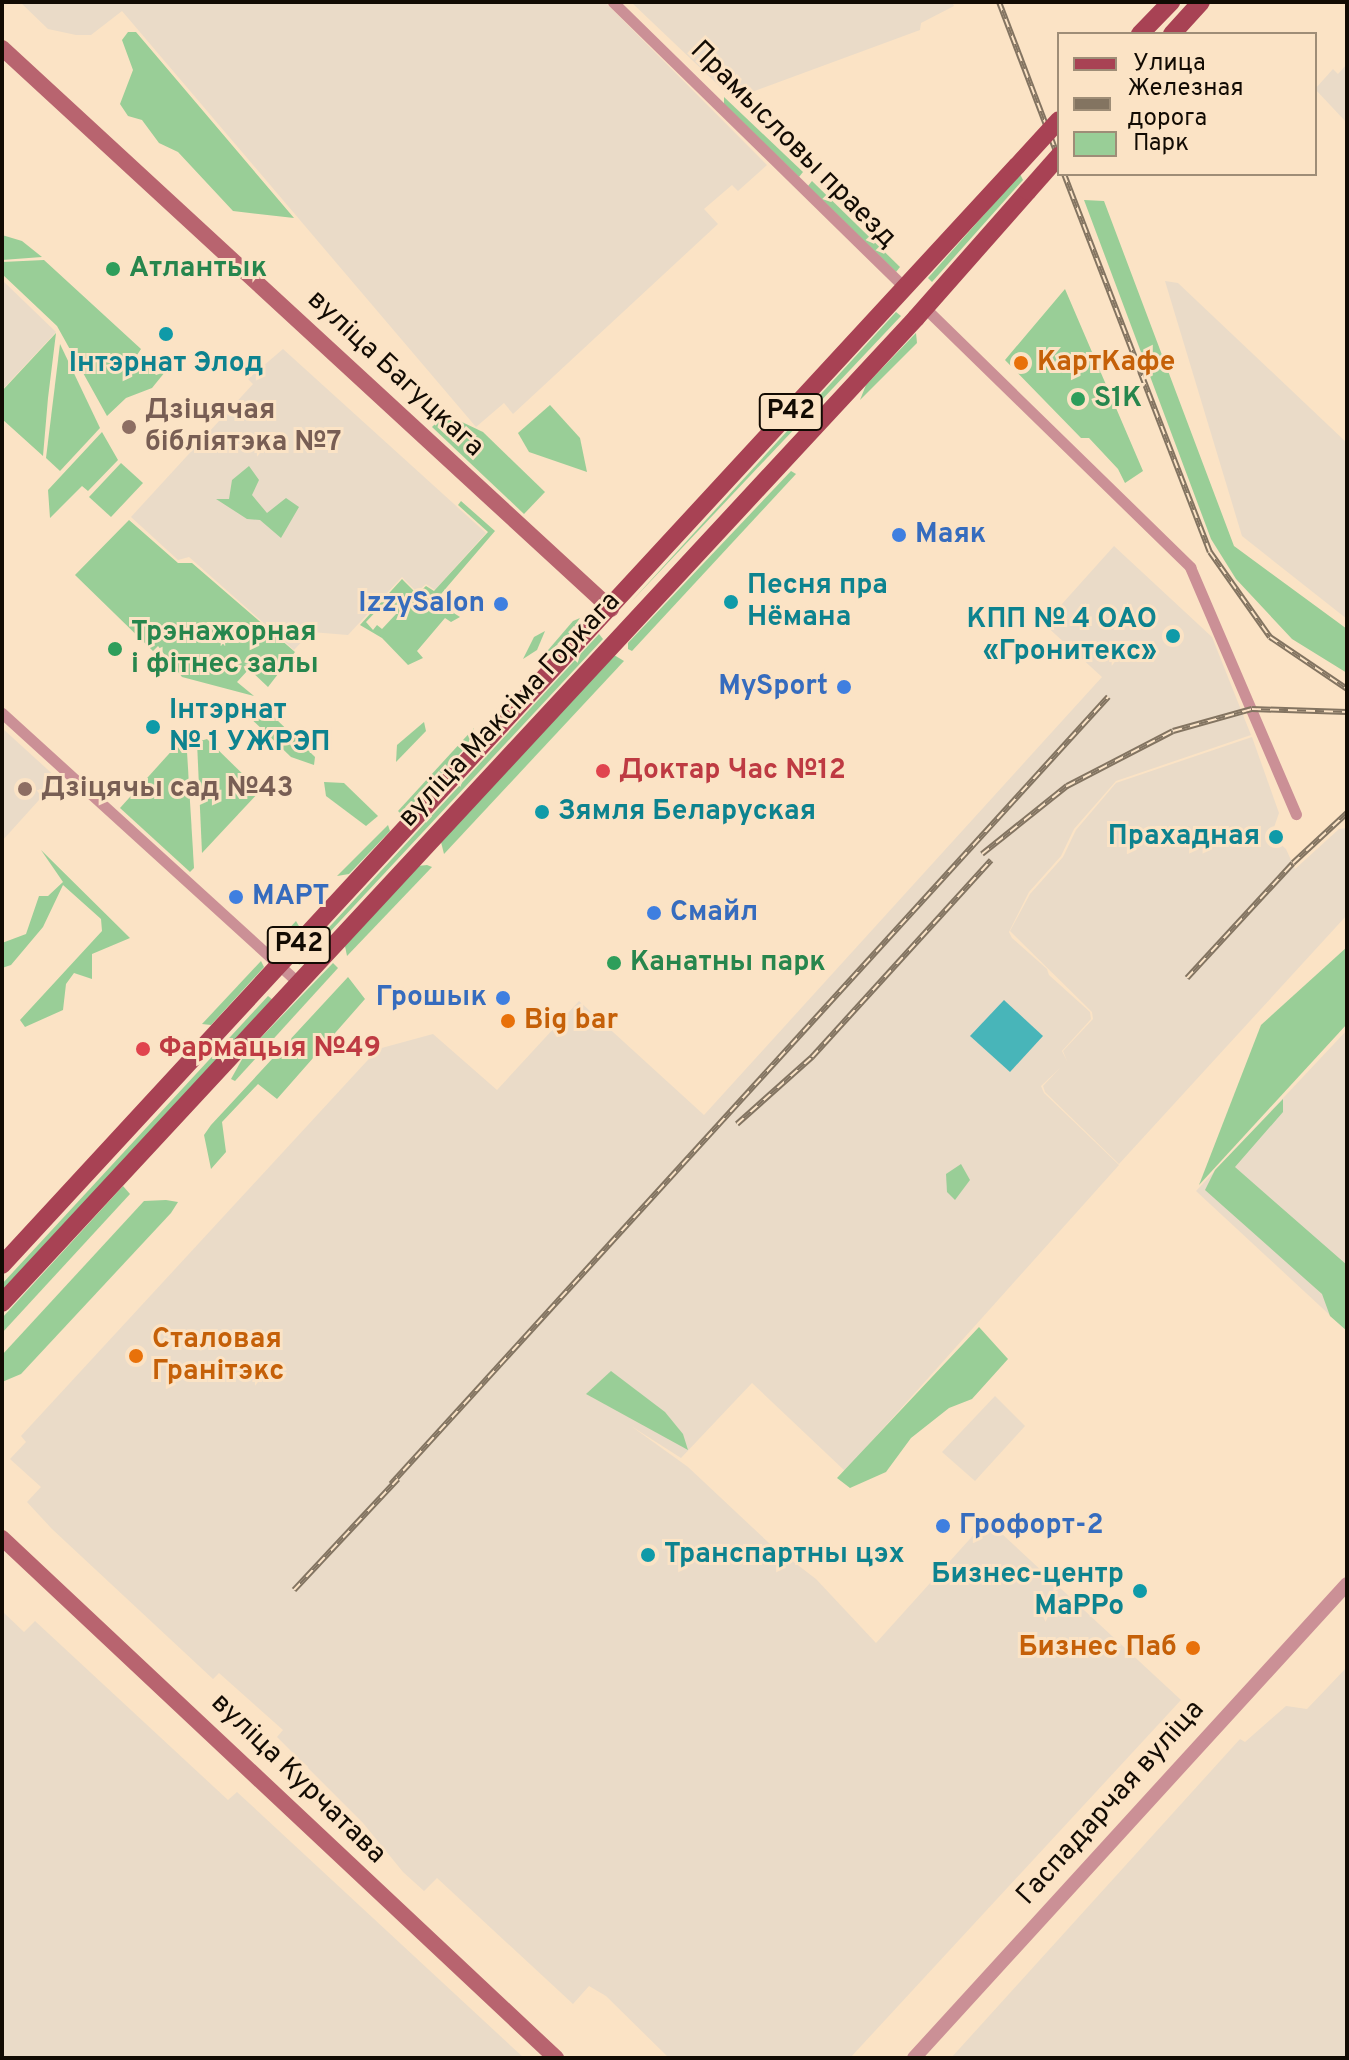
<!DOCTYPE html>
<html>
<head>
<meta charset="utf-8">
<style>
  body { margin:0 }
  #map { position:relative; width:1349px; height:2060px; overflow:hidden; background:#fbe3c5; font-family:Overpass,sans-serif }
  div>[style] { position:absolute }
  .industrial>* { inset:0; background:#eadbc8 }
  .green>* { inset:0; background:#99ce97 }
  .water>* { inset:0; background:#48b5b9 }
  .minor>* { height:11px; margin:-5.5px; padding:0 5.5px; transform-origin:5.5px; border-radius:5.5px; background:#cb9096 }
  .tertiary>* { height:14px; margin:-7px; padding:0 7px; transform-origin:7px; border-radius:7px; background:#cb9096 }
  .secondary>* { height:16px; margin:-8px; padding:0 8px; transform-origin:8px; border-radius:8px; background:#b8646f }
  .primary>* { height:18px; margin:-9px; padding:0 9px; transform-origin:9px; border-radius:9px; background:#a84254 }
  .rail>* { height:6px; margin-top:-3px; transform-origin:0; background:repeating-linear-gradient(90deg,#fbe3c5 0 9px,#837461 0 18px); box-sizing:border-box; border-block:2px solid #837461 }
  .primary-bridge>* { height:18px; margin:-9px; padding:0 9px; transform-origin:9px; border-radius:9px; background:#a84254 }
  .dots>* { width:22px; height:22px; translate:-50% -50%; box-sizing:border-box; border:4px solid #fbe3c5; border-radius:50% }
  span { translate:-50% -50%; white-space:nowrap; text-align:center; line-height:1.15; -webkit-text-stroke:6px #fbe3c5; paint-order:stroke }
  .shield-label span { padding:2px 6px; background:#fbe3c5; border:2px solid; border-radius:6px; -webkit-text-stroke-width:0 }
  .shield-label { font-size:26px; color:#120b03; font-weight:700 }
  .street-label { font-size:28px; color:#120b03 }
  .leisure-label { font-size:28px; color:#27864d; font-weight:700 }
  .left { translate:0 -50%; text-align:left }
  .food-label { font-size:28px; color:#c56008; font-weight:700 }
  .right { translate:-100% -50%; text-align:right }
  .culture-label { font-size:28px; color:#0d838f; font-weight:700 }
  .education-label { font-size:28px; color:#785e54; font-weight:700 }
  .shop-label { font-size:28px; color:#366cbe; font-weight:700 }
  .health-label { font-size:28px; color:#be3a42; font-weight:700 }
  .frame { position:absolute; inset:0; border:4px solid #120b03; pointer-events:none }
  .legend { position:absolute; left:1057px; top:32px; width:260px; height:144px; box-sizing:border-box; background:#fbe3c5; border:2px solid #9e8d77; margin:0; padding:10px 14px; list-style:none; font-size:24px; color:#120b03 }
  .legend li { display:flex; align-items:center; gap:16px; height:40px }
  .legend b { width:40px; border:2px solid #9e8d77 }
</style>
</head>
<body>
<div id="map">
  <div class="industrial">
    <div style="clip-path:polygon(20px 2px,605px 2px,767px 165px,738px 191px,732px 185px,704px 209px,718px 224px,513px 414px,504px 403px,476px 427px,122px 11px,91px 35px,76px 35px,48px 29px)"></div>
    <div style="clip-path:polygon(631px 2px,952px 2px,954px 6px,921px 23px,920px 30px,733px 99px)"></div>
    <div style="clip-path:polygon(1347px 64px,1347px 123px,1315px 89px,1333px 69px,1338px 74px)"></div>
    <div style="clip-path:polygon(2px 280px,56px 332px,2px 390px)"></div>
    <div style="clip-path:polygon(1165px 281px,1178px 283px,1347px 443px,1347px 619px,1242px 536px)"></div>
    <div style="clip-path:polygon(283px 349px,486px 533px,435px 590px,426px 584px,417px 592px,402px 577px,348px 635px,311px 632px,294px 650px,189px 557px,178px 560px,131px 517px,253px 384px,248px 379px)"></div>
    <div style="clip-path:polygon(1114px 546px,1212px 637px,1251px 735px,1116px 781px,1074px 829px,1061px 856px,1029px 892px,1009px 932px,1012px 938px,1047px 969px,1049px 975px,1090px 1012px,1091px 1019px,1062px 1051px,1067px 1061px,1063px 1051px,1093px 1019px,1092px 1012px,1010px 931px,1030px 894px,1063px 857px,1076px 830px,1116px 783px,1252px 737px,1279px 813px,1271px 836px,1286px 849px,1295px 869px,1339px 829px,1347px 828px,1347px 915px,1119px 1164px,1045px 1092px,1043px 1086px,1060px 1068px,1041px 1086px,1044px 1093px,1119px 1165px,845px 1471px,752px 1383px,681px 1458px,631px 1426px,688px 1467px,769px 1543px,816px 1579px,876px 1643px,987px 1520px,1181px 1700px,850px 2058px,669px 2058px,606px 1996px,589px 1986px,573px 2004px,437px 1878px,424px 1891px,403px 1872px,363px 1823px,277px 1737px,283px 1730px,219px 1673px,213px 1679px,52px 1529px,27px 1502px,41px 1487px,10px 1459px,26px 1442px,21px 1436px,378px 1049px,433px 1034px,497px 1090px,579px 1001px,704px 1115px,1102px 677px,1044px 624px)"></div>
    <div style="clip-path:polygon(2px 728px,58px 779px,2px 841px)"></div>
    <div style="clip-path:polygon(1347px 1030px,1347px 1331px,1196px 1191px)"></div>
    <div style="clip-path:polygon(995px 1396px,1025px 1426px,975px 1481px,942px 1452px)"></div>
    <div style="clip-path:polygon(2px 1611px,24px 1632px,35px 1621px,228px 1800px,237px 1792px,524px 2058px,2px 2058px)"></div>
    <div style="clip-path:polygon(1347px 1667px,1347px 2058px,951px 2058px,1240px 1739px,1245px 1742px,1286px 1706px,1307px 1709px)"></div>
  </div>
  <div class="green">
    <div style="clip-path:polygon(128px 32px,136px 32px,294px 218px,233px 211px,178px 152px,159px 143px,142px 120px,128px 116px,120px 104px,133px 70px,122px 40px)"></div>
    <div style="clip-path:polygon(724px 97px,803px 172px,799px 177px,724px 104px)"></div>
    <div style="clip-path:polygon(1020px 174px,1023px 180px,932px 282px,928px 278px)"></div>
    <div style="clip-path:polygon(812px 181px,900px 267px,896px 272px,808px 186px)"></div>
    <div style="clip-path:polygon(1084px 200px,1104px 201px,1234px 546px,1347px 629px,1347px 673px,1292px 639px,1236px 579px,1211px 539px)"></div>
    <div style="clip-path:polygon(2px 235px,22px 241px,42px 257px,2px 260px)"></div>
    <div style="clip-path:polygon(44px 260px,141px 349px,137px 355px,156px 375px,165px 372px,152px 388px,126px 398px,107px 416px,57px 326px,2px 274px,2px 262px)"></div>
    <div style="clip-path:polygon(1065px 289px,1143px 471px,1125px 483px,1118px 469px,1089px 438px,1081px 438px,1005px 360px)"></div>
    <div style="clip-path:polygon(896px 312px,901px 316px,630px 603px)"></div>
    <div style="clip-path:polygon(56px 333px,48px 398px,43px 456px,2px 419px,2px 391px)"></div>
    <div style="clip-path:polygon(916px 333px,917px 343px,860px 400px,866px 385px)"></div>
    <div style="clip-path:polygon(60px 344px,100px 428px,60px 471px,46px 458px)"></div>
    <div style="clip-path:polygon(550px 405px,580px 438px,587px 472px,529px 452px,518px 433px)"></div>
    <div style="clip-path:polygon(445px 414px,483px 432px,545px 492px,524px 514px,432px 427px)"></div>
    <div style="clip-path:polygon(102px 432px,118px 460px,88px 491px,82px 486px,50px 518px,48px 490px)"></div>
    <div style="clip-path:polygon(121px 463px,143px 483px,111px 517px,89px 497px)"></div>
    <div style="clip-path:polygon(249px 466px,259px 480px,252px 495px,267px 513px,286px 498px,299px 507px,281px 538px,260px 520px,247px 519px,216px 499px,229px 499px,232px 480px)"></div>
    <div style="clip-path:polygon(791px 471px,796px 474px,632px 651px,628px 649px,628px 643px)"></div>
    <div style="clip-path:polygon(evenodd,461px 501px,495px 531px,435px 601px,460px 617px,451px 622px,445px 618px,417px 651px,423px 658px,408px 665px,382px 638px,360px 625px,402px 579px,417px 594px,426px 586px,434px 591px,488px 532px,458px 505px,461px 501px,382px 605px,397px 613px,382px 629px,377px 625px,373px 630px,366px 622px,382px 605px)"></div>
    <div style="clip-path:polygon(129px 520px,178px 563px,192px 563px,295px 652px,268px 687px,249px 669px,237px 682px,254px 696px,182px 677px,158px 646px,153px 651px,75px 575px)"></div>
    <div style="clip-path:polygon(580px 618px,567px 637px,543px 656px,573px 621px)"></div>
    <div style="clip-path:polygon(545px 631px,537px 650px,523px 659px,534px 637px)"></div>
    <div style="clip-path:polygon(599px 634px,603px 639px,299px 965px,298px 961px)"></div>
    <div style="clip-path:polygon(614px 655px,624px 661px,444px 854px,441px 842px)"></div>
    <div style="clip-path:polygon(241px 709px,274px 717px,315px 757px,314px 765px,291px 757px)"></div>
    <div style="clip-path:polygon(424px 722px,426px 731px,396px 762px,397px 745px)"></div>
    <div style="clip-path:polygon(474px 728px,467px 746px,402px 815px,398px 811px)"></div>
    <div style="clip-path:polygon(186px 735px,194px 868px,190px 872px,120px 808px)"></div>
    <div style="clip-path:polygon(207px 739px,260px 791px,202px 853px,197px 742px)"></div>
    <div style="clip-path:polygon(324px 782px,344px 783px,378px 816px,366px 826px,326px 796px)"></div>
    <div style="clip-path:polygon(388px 825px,390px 831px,349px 874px,337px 876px)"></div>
    <div style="clip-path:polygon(41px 850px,130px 938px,92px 954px,92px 979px,74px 973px,66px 984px,63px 1010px,25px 1027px,20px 1020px,102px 931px,101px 919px,63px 885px,43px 927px,11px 965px,2px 968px,2px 943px,26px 934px,39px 896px,48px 896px,63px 882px)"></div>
    <div style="clip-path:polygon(427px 865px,432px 867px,347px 956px,345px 946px,418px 866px)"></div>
    <div style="clip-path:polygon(296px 921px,300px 928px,277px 949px,273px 946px)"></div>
    <div style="clip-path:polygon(1347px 947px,1347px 1024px,1199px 1185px,1261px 1025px)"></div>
    <div style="clip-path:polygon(261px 961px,264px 967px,211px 1025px,202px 1024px)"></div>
    <div style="clip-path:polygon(333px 963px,338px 968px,235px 1081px,231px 1079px,245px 1054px)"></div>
    <div style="clip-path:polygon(348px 977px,365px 999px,277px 1099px,258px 1084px,222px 1122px,226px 1152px,211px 1169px,204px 1135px,211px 1125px)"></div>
    <div style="clip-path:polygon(268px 996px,273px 1000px,2px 1295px,2px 1284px)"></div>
    <div style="clip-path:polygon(1283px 1099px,1283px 1112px,1235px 1167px,1347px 1265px,1347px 1331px,1330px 1316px,1322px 1294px,1205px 1190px,1215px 1170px)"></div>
    <div style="clip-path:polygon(961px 1164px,970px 1180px,955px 1200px,947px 1192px,946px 1174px)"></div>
    <div style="clip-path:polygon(123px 1186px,130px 1194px,2px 1333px,2px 1318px)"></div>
    <div style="clip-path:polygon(166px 1200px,178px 1202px,171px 1213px,21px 1374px,2px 1382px,2px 1355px,144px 1201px)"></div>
    <div style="clip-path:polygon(979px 1327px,1008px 1359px,972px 1399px,949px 1408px,911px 1438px,886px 1472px,850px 1488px,837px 1478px)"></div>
    <div style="clip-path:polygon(611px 1371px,665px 1412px,683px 1434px,688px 1450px,586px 1394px)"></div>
  </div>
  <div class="water">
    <div style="clip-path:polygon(1004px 1000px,1043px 1036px,1010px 1072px,970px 1036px)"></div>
  </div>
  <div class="minor">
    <div style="left:613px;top:2px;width:409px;rotate:44.4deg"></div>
    <div style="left:925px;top:308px;width:371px;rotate:44.3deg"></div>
    <div style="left:1190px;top:567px;width:269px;rotate:66.8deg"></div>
    <div style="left:2px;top:713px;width:400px;rotate:42.3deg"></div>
  </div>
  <div class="tertiary">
    <div style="left:914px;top:2058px;width:642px;rotate:-47.59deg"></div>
  </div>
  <div class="secondary">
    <div style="left:2px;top:48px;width:828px;rotate:42.65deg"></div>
    <div style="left:2px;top:1538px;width:760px;rotate:43.19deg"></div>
  </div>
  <div class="primary">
    <div style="left:1140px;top:34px;width:45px;rotate:-45.9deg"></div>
    <div style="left:1172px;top:34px;width:43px;rotate:-47.8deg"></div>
    <div style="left:2px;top:1265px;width:1496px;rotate:-47.28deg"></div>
    <div style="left:2px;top:1303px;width:1344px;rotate:-47.14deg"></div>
    <div style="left:916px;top:318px;width:169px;rotate:-48.6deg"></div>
  </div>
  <div class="rail">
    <div style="left:999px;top:2px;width:168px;rotate:69.1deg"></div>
    <div style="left:1064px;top:174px;width:405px;rotate:68.9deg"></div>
    <div style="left:1210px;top:552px;width:104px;rotate:54.8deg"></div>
    <div style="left:1270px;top:637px;width:93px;rotate:34deg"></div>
    <div style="left:982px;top:854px;width:109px;rotate:-38.7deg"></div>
    <div style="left:1067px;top:786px;width:119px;rotate:-27.4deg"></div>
    <div style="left:1173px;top:731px;width:82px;rotate:-15.6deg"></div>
    <div style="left:1252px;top:709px;width:95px;rotate:1.8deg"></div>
    <div style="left:1187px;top:978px;width:156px;rotate:-47.3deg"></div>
    <div style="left:1293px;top:863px;width:74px;rotate:-42.8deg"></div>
    <div style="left:737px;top:1124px;width:101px;rotate:-41.8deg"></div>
    <div style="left:812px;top:1057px;width:266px;rotate:-47.7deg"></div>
    <div style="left:391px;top:1484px;width:1065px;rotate:-47.66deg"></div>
    <div style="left:294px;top:1590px;width:152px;rotate:-46.9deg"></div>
  </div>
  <div class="primary-bridge">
    <div style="left:1017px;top:166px;width:62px;rotate:-47.6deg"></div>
    <div style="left:1028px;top:191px;width:47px;rotate:-48.5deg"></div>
  </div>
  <div class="dots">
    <div style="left:113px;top:269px;background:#2e9e5b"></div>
    <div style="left:166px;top:334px;background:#0f9aa8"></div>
    <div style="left:1021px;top:363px;background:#e8710a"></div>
    <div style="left:1078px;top:399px;background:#2e9e5b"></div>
    <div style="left:129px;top:427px;background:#8d6e63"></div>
    <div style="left:899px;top:535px;background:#3f7fe0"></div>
    <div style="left:731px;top:602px;background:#0f9aa8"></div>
    <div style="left:501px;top:604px;background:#3f7fe0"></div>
    <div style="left:1173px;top:636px;background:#0f9aa8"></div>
    <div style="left:115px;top:649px;background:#2e9e5b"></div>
    <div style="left:844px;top:687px;background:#3f7fe0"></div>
    <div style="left:153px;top:727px;background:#0f9aa8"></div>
    <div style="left:603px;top:771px;background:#e0444e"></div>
    <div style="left:25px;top:789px;background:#8d6e63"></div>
    <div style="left:542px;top:812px;background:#0f9aa8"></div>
    <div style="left:1276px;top:837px;background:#0f9aa8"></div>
    <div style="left:236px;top:897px;background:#3f7fe0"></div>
    <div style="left:654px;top:913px;background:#3f7fe0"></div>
    <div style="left:614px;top:963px;background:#2e9e5b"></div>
    <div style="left:503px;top:998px;background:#3f7fe0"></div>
    <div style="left:508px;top:1021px;background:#e8710a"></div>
    <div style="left:143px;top:1049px;background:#e0444e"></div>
    <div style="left:136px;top:1356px;background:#e8710a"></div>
    <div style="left:943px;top:1526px;background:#3f7fe0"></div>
    <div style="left:648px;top:1555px;background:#0f9aa8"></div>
    <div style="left:1140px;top:1591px;background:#0f9aa8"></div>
    <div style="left:1193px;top:1648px;background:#e8710a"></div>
  </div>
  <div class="shield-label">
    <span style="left:791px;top:412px">Р42</span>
    <span style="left:299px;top:945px">Р42</span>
  </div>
  <div class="street-label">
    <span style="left:793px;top:145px;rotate:45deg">Прамысловы праезд</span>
    <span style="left:395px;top:374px;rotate:43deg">вуліца Багуцкага</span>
    <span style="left:510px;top:710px;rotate:-47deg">вуліца Максіма Горкага</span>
    <span style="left:298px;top:1779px;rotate:44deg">вуліца Курчатава</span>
    <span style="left:1111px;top:1803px;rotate:-48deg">Гаспадарчая вуліца</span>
  </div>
  <div class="leisure-label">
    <span class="left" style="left:129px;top:269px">Атлантык</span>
    <span class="left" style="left:1094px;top:399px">S1K</span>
    <span class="left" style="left:131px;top:649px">Трэнажорная<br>і фітнес залы</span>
    <span class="left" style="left:630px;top:963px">Канатны парк</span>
  </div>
  <div class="food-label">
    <span class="left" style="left:1037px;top:363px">КартКафе</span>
    <span class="left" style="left:524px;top:1021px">Big bar</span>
    <span class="left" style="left:152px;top:1356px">Сталовая<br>Гранітэкс</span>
    <span class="right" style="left:1177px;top:1648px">Бизнес Паб</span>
  </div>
  <div class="culture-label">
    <span style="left:166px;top:364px">Інтэрнат Элод</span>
    <span class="left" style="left:747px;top:602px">Песня пра<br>Нёмана</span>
    <span class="right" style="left:1157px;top:636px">КПП № 4 ОАО<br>«Гронитекс»</span>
    <span class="left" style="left:169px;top:727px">Інтэрнат<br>№ 1 УЖРЭП</span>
    <span class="left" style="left:558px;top:812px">Зямля Беларуская</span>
    <span class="right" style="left:1260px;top:837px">Прахадная</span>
    <span class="left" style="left:664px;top:1555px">Транспартны цэх</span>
    <span class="right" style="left:1124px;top:1591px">Бизнес-центр<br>МаРРо</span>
  </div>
  <div class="education-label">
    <span class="left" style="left:145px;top:427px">Дзіцячая<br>бібліятэка №7</span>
    <span class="left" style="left:41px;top:789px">Дзіцячы сад №43</span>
  </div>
  <div class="shop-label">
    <span class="left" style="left:915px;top:535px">Маяк</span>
    <span class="right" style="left:485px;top:604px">IzzySalon</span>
    <span class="right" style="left:828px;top:687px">MySport</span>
    <span class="left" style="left:252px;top:897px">МАРТ</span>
    <span class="left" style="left:670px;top:913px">Смайл</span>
    <span class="right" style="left:487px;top:998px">Грошык</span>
    <span class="left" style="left:959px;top:1526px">Грофорт-2</span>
  </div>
  <div class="health-label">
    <span class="left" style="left:619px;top:771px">Доктар Час №12</span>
    <span class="left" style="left:159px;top:1049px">Фармацыя №49</span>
  </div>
  <div class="frame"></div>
  <ul class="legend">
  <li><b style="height:10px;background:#a84254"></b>Улица</li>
  <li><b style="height:10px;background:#837461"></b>Железная дорога</li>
  <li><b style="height:22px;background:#99ce97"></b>Парк</li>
  </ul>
</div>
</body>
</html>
